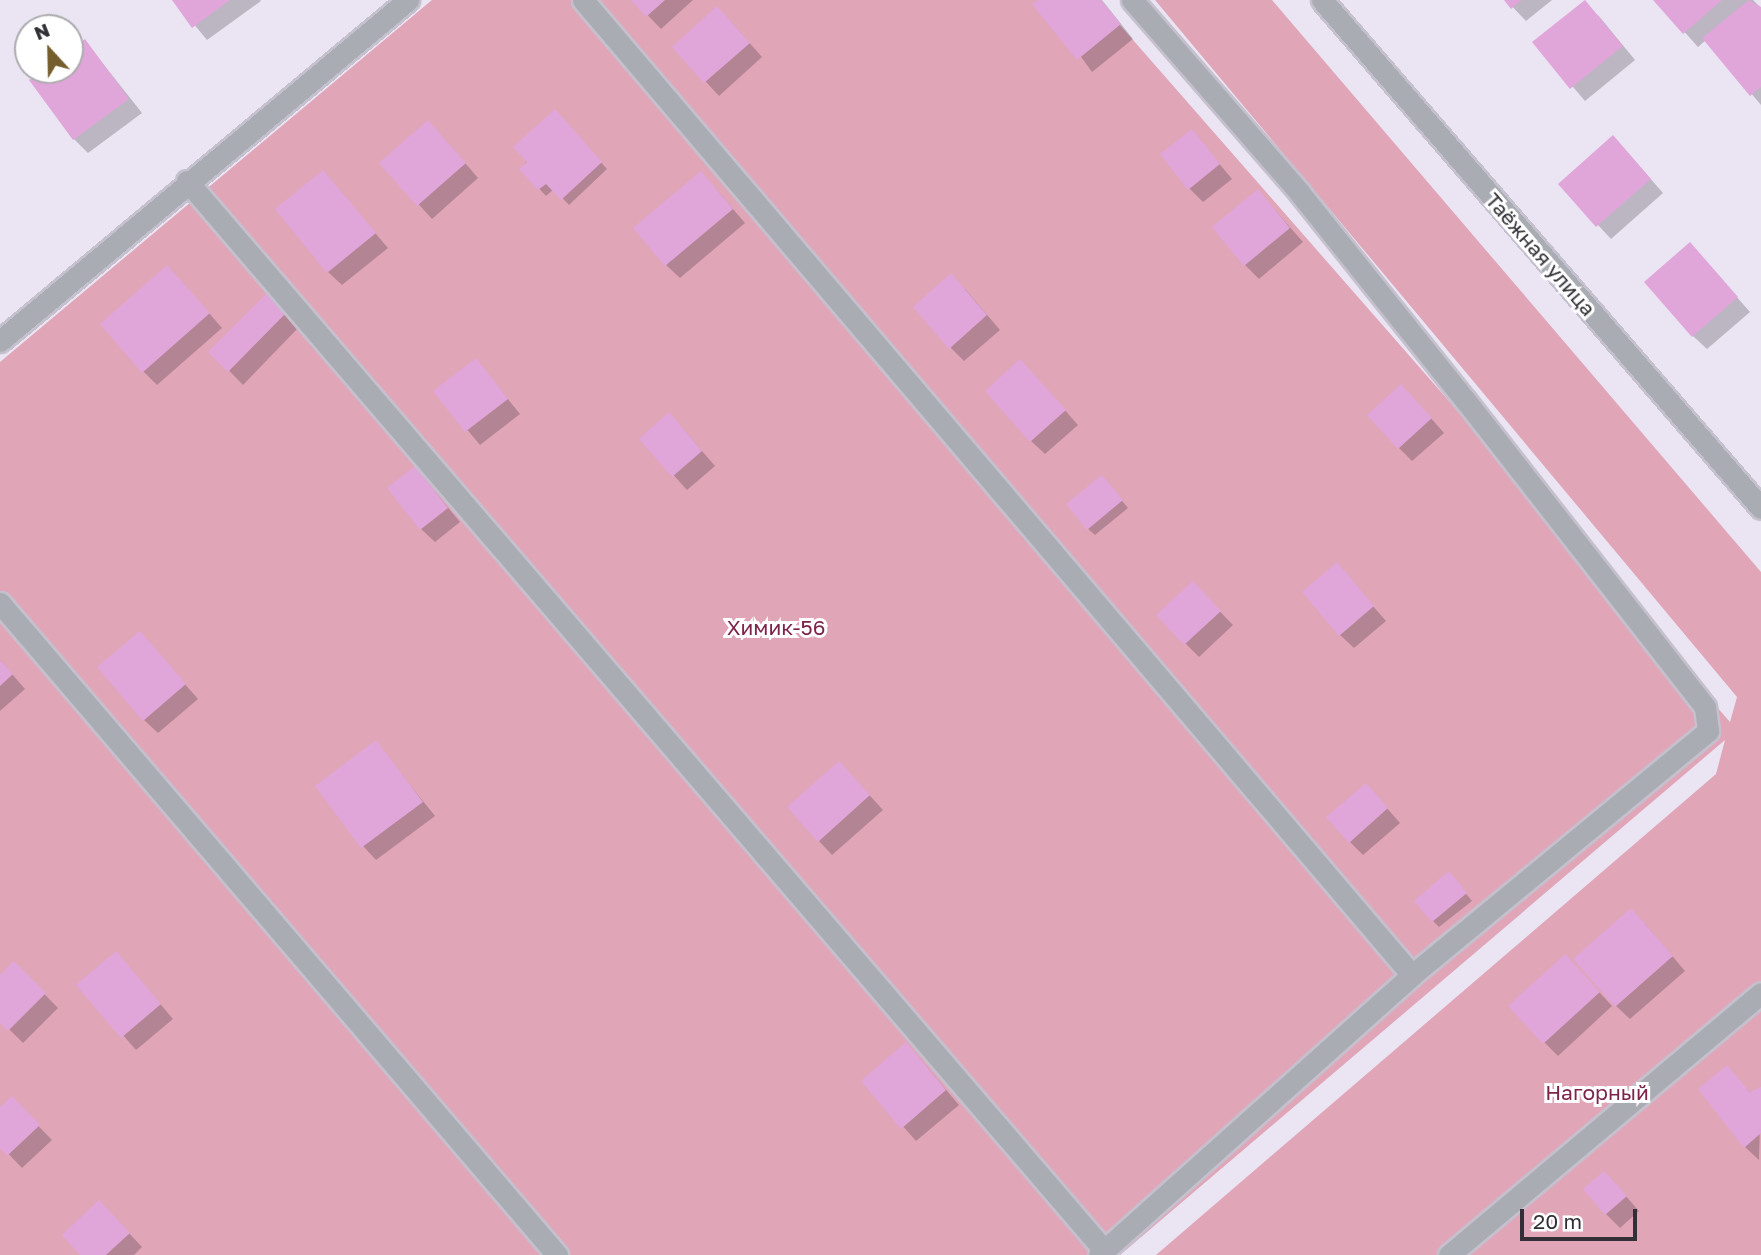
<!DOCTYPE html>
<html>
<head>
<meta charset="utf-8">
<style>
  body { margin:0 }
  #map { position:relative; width:1761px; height:1255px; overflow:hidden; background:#eae4f3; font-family:"Golos Text",sans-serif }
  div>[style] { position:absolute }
  .green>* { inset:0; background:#e0a6b8 }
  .shadow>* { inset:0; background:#0003 }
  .building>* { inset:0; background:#e0a5d9 }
  .roads { filter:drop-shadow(2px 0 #c5c0cd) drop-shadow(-2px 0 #c5c0cd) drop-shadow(0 2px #c5c0cd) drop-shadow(0 -2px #c5c0cd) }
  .minor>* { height:21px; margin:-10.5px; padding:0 10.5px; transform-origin:10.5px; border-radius:10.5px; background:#aaacb3 }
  span { translate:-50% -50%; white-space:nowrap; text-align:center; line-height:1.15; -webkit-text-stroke:6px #fff; paint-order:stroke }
  .street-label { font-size:21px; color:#323036 }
  .park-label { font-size:21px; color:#7d244a }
  .north { position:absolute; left:14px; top:14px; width:70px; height:70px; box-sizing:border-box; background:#fff; border:2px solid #adacaf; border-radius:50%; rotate:338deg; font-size:19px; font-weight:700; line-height:28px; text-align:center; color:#323036 }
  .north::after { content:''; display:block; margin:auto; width:24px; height:32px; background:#755d2e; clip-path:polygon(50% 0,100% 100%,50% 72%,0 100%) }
  .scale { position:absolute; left:1520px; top:1209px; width:117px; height:32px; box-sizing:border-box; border:4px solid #323036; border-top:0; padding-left:9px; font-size:21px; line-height:24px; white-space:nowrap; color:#323036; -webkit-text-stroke:5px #fff; paint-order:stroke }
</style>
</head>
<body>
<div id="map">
  <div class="green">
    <div style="clip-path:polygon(432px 0,1098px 0,1730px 722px,1737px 697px,1155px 0,1272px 0,1761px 572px,1761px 1255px,1156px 1255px,1716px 774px,1725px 740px,1120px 1255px,0 1255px,0 362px)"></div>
  </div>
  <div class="shadow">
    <div style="clip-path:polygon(174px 0,260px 0,261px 1px,207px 40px)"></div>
    <div style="clip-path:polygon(633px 0,693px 0,661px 29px)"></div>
    <div style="clip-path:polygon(1040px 0,1102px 0,1133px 39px,1092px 72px)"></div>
    <div style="clip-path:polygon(1506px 0,1552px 0,1526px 21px)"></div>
    <div style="clip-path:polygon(1656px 0,1753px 0,1761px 8px,1761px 105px,1706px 40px,1698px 47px)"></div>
    <div style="clip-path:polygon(1598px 15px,1635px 60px,1585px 101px,1535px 42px)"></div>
    <div style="clip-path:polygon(731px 22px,762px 57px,719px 96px,674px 47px)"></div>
    <div style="clip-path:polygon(85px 41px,142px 113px,88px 153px,74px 139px,46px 70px,70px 70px,70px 52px)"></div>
    <div style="clip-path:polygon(561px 118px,607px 169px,569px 205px,554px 189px,546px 196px,521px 169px)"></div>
    <div style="clip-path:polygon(1192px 131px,1232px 179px,1203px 202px,1189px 188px)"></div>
    <div style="clip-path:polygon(442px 136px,478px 178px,432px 219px,382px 164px)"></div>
    <div style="clip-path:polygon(1626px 151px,1663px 193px,1611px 239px,1560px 184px)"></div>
    <div style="clip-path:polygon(323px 172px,388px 248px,342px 285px,328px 272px)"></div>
    <div style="clip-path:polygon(714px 187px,745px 223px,680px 278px,666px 265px)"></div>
    <div style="clip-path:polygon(1258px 191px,1303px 242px,1259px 279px,1245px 265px)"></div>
    <div style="clip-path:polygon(1690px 244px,1750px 312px,1707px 349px,1693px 336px)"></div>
    <div style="clip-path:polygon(181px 281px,222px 328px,157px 385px,143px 371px)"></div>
    <div style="clip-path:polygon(965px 289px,1000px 330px,964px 361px,950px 347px)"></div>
    <div style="clip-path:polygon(269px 293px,301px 325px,243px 385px,211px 352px)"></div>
    <div style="clip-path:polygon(476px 360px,520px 414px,480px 445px,436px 392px)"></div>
    <div style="clip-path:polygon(1034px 375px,1078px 425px,1045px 454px,1031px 441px)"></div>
    <div style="clip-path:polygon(1415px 400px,1444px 433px,1412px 461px,1399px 448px)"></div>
    <div style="clip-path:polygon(682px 428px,715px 466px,687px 490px,641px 439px)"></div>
    <div style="clip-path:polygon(415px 468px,460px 522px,435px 542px,421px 529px)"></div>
    <div style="clip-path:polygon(1108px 484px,1128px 508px,1095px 535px,1088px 529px)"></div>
    <div style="clip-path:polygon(1337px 565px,1386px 621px,1354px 648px,1340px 635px)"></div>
    <div style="clip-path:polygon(1206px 597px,1233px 625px,1199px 657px,1185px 643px)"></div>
    <div style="clip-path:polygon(140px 633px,198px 699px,158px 733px,144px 720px)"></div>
    <div style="clip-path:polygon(0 660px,25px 689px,0 711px)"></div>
    <div style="clip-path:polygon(376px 743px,435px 816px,376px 860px,363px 846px)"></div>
    <div style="clip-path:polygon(853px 777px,883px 810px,832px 855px,819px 841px)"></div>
    <div style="clip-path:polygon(1379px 799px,1400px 823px,1363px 855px,1350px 842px)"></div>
    <div style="clip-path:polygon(1455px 880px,1472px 901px,1439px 927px,1433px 921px)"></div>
    <div style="clip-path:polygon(1645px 924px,1685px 971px,1630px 1019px,1616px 1006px)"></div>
    <div style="clip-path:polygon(14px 963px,58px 1008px,23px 1043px,0 1020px,0 978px)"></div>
    <div style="clip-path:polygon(129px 967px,173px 1019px,136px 1050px,79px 985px)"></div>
    <div style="clip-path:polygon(1579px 970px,1612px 1006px,1558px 1056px,1544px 1042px)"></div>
    <div style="clip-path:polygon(919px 1058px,959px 1105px,916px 1141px,863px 1081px)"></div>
    <div style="clip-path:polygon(1727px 1068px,1751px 1093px,1761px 1089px,1759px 1160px,1745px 1147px)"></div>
    <div style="clip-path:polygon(12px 1099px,52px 1140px,22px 1168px,0 1145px,0 1110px)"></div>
    <div style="clip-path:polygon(1618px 1187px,1639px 1211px,1620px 1228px,1606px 1214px)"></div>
    <div style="clip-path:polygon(113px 1216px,142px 1247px,134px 1255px,83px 1255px)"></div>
  </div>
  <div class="building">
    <div style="clip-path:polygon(172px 0,230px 0,192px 28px)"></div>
    <div style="clip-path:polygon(631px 0,665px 0,646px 17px)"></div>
    <div style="clip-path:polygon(1038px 0,1101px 0,1121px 24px,1077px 60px,1032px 4px)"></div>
    <div style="clip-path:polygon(1504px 0,1522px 0,1511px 9px)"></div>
    <div style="clip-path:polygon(1585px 0,1623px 46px,1570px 89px,1532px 42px)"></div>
    <div style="clip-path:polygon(1653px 0,1722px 0,1683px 34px)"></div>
    <div style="clip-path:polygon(1749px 0,1761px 7px,1761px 87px,1750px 96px,1702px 38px)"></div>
    <div style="clip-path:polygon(717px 6px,750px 43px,704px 83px,672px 47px)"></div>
    <div style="clip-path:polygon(85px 39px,129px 99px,73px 140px,29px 80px,43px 70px,70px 70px,70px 50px)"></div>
    <div style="clip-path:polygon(555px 109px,602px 162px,561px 200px,546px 184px,538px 190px,519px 169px,527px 162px,513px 147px)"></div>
    <div style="clip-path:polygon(428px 120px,466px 163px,417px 206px,379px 163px)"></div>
    <div style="clip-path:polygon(1192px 129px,1220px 164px,1188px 190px,1160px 154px)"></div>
    <div style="clip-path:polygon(1613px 135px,1651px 179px,1596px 227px,1558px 184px)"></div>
    <div style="clip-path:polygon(323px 170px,376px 233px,327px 273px,275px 209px)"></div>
    <div style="clip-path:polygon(701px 171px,733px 209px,665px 266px,633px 228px)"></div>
    <div style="clip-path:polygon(1258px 189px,1290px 228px,1244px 266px,1212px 227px)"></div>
    <div style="clip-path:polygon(1690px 242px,1738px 297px,1692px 337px,1644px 282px)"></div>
    <div style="clip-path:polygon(167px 265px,210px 313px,142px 373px,100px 324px)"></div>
    <div style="clip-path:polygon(951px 273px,987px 315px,949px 349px,913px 307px)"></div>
    <div style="clip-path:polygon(269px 291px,289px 310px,228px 372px,208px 352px)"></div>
    <div style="clip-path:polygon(476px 358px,508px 399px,465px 432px,433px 391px)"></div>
    <div style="clip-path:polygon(1020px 359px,1066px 410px,1030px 442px,985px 391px)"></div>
    <div style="clip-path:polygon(1401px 384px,1432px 418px,1398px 449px,1367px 415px)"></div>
    <div style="clip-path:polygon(669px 412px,702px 451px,672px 477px,639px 439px)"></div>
    <div style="clip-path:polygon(415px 466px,448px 508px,420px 530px,387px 488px)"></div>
    <div style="clip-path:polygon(1102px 475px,1123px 500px,1087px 530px,1066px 504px)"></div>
    <div style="clip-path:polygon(1337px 562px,1374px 606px,1339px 636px,1302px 592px)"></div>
    <div style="clip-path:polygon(1193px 581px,1221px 611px,1184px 645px,1156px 615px)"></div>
    <div style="clip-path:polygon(140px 631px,186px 684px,143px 721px,97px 667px)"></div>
    <div style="clip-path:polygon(0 660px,13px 674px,0 686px)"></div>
    <div style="clip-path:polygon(376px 740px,423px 802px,361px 848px,315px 786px)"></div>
    <div style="clip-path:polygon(839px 761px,870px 795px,818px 842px,787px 807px)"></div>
    <div style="clip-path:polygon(1366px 783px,1388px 808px,1349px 843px,1326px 817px)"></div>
    <div style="clip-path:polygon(1449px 871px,1467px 893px,1432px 922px,1414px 901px)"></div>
    <div style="clip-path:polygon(1631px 908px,1673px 956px,1615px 1007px,1573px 959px)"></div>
    <div style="clip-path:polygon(116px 951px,161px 1004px,121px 1038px,76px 985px)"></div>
    <div style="clip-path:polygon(1565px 954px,1600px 992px,1543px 1044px,1508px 1006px)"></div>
    <div style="clip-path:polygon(14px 961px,46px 993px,8px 1031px,0 1023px,0 975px)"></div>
    <div style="clip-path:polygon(906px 1042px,946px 1090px,901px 1129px,861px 1081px)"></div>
    <div style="clip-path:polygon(1727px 1065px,1750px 1092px,1761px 1087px,1761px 1133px,1744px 1148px,1698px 1089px)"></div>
    <div style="clip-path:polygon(12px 1096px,40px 1125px,7px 1156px,0 1148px,0 1107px)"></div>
    <div style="clip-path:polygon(1604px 1171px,1627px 1196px,1605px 1215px,1583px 1189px)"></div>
    <div style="clip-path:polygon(99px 1200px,130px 1233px,106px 1255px,80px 1255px,62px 1235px)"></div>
  </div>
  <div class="roads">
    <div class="minor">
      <div style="left:583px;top:0;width:1280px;rotate:49.63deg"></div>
      <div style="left:1322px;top:0;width:671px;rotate:49.17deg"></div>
      <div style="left:187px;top:181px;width:1408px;rotate:49.38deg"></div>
      <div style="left:0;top:341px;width:532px;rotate:-39.89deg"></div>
      <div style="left:0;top:603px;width:858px;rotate:49.49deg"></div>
      <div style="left:1099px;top:1255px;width:420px;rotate:-41.8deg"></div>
      <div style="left:1412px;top:975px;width:384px;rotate:-39.5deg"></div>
      <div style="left:1708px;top:731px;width:24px;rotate:-97deg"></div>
      <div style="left:1705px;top:707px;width:390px;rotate:-128deg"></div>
      <div style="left:1465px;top:400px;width:265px;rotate:-128.6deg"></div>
      <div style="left:1300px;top:193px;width:256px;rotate:-131deg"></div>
      <div style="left:1449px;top:1255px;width:407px;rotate:-40deg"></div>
    </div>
  </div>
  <div class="street-label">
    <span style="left:1541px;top:254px;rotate:49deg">Таёжная улица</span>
  </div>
  <div class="park-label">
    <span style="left:776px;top:627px">Химик-56</span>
    <span style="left:1597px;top:1092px">Нагорный</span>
  </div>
  <div class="north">N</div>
  <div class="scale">20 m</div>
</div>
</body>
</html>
